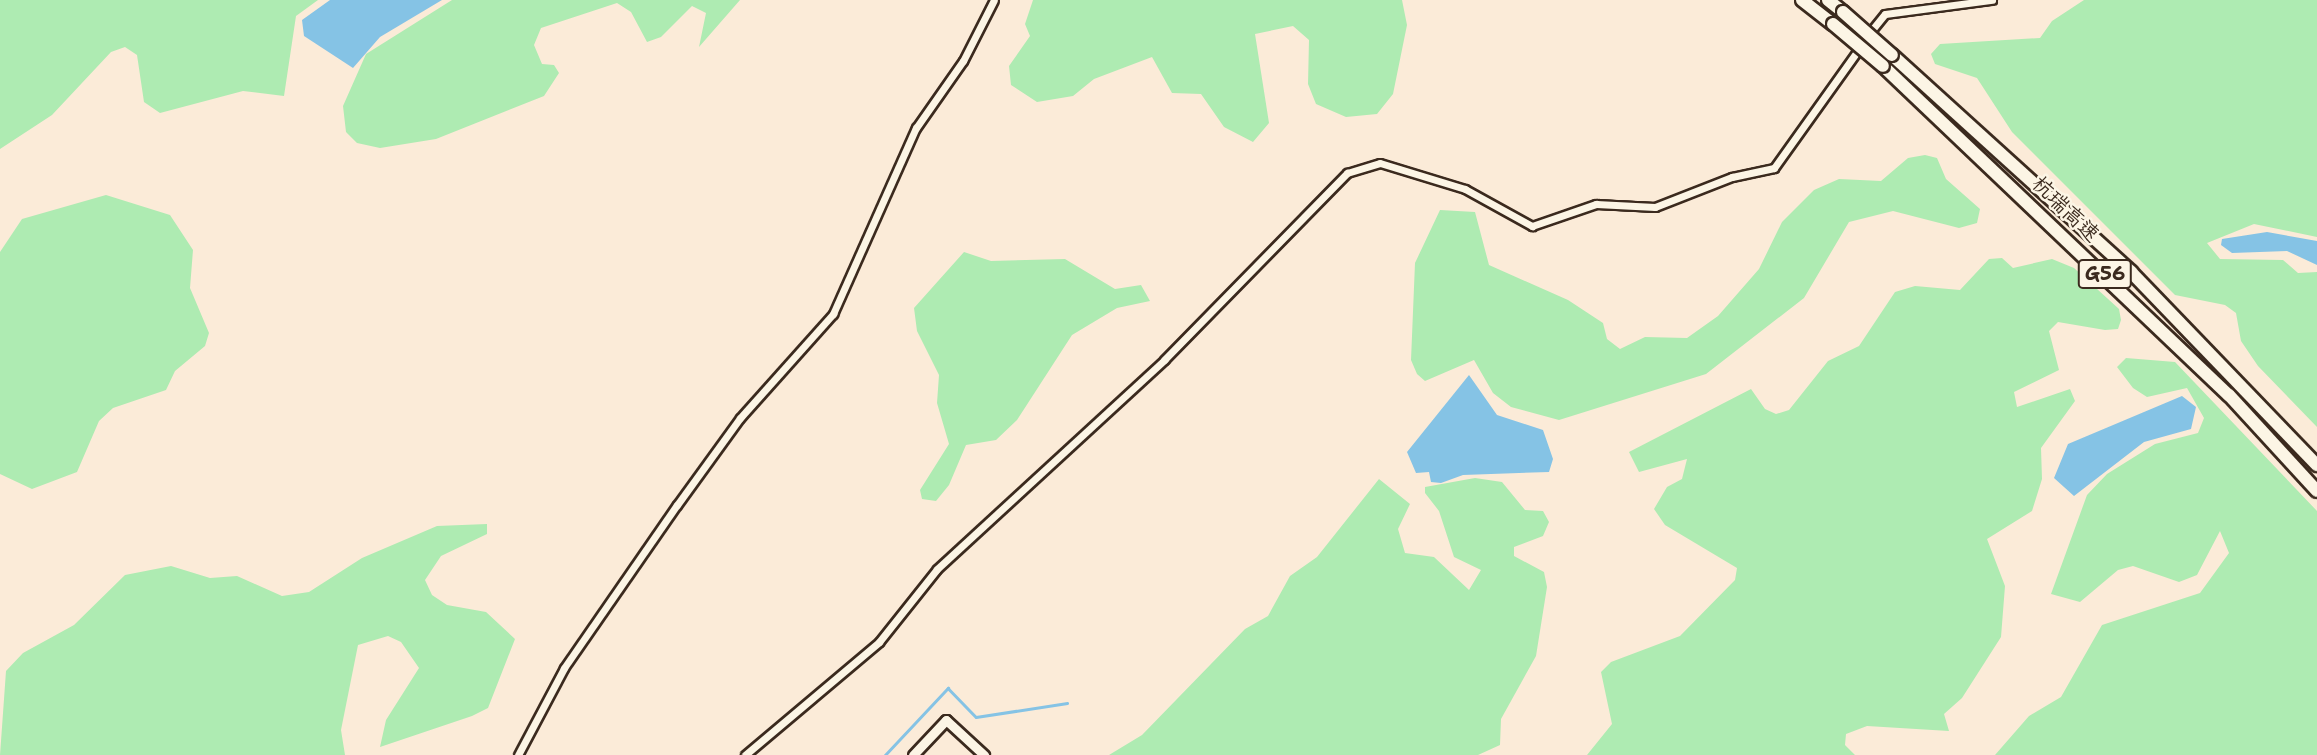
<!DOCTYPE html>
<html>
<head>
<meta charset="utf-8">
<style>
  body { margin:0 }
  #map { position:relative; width:2317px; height:755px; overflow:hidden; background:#fbebd8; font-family:"Shantell Sans","LXGW WenKai TC",sans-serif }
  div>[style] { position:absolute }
  .green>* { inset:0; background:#aeebb2 }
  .water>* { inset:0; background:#85c3e5 }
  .stream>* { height:2.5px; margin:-1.25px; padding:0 1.25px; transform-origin:1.25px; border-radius:1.25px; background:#85c3e5 }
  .roads { filter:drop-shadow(2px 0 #3b2a1e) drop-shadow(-2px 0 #3b2a1e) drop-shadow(0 2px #3b2a1e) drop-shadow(0 -2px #3b2a1e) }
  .minor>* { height:7px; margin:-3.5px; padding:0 3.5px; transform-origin:3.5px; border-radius:3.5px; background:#fcf5e5 }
  .tertiary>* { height:9px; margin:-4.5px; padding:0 4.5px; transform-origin:4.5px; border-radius:4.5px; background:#fcf5e5 }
  .motorway>* { height:12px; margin:-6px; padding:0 6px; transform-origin:6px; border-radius:6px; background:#fcf5e5 }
  .bridges { filter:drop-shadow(2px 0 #3b2a1e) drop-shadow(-2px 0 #3b2a1e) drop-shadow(0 2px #3b2a1e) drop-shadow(0 -2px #3b2a1e) }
  .motorway-bridge>* { height:12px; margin:-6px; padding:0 6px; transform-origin:6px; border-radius:6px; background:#fcf5e5 }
  span { translate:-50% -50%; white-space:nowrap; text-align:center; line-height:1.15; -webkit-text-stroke:5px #fcf5e5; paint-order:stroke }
  .shield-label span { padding:2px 5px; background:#fcf5e5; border:2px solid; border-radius:5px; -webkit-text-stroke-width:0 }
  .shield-label { font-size:19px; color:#3b2a1e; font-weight:700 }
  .street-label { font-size:21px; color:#3b2a1e }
</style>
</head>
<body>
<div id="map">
  <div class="green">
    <div style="clip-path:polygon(0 0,318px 0,296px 16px,284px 96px,243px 91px,160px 113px,144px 102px,137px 55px,125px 47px,111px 52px,52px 115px,0 149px)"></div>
    <div style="clip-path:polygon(452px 0,740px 0,699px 47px,706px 13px,692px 6px,661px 37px,647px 42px,631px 12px,617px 3px,541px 28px,534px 45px,542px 64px,554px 65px,559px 73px,544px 96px,436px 139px,380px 148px,357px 143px,346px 132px,343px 106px,366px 54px)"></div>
    <div style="clip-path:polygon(1033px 0,1402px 0,1407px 25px,1393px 94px,1377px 114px,1346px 117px,1316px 104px,1308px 84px,1309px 40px,1293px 26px,1255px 34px,1269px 123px,1253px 142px,1224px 127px,1201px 94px,1172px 93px,1152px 57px,1094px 79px,1073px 96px,1037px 102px,1011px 85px,1009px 66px,1030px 36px,1025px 24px)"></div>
    <div style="clip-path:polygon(2084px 0,2317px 0,2317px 237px,2254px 224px,2207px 243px,2220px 259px,2283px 260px,2298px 273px,2317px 272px,2317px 427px,2258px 366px,2241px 341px,2236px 313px,2225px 305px,2175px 295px,2012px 132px,1977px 78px,1935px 64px,1931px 54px,1940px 44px,2040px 38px,2052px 21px)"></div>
    <div style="clip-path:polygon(1925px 155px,1937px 158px,1946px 179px,1980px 209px,1977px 223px,1959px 228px,1893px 211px,1849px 222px,1804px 298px,1706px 374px,1559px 420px,1511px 407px,1493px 393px,1474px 360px,1425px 381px,1417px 374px,1411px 360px,1415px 263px,1440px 210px,1475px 212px,1489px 265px,1568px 300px,1603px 323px,1607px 339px,1620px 349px,1645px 337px,1687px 338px,1718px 316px,1759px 269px,1782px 222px,1814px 190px,1839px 179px,1881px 181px,1908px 158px)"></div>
    <div style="clip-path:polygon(106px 195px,170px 215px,193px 250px,190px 288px,209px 333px,205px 346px,175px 371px,166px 390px,113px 408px,99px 421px,77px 472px,32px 489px,0 474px,0 252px,22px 219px)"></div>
    <div style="clip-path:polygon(964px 252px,991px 261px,1065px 259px,1115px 289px,1141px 285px,1150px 301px,1117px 308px,1072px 335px,1017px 420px,996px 440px,966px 445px,949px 485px,936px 501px,922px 499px,920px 490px,949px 444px,937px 403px,939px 375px,917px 331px,914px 308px)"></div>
    <div style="clip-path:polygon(2002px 258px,2013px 268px,2052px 259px,2074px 268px,2119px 309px,2121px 320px,2118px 329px,2105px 330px,2058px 322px,2049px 331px,2059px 370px,2014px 392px,2017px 407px,2070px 389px,2075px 401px,2041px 448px,2042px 479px,2032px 511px,1987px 539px,2005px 586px,2001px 637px,1962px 698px,1944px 714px,1949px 731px,1867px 726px,1846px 734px,1845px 745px,1855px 755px,1587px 755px,1612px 724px,1601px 672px,1611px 662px,1680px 636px,1735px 580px,1737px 568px,1665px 525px,1654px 509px,1667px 487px,1682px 479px,1687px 459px,1639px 472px,1629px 452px,1751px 389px,1765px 409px,1776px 414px,1789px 410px,1828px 361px,1859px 346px,1895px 292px,1915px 286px,1960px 290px,1989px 259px)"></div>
    <div style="clip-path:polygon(2126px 358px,2175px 362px,2317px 511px,2317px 755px,1995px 755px,2029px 716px,2061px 697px,2102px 625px,2200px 593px,2229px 553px,2220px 531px,2197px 575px,2179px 582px,2133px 566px,2118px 570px,2080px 602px,2051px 594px,2087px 495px,2107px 474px,2155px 444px,2198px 433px,2204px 418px,2187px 388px,2147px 397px,2133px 388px,2117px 367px)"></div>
    <div style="clip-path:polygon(1475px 478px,1502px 482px,1525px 510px,1543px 511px,1549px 522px,1543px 536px,1514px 547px,1514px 556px,1544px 572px,1547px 587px,1536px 656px,1501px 719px,1500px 745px,1478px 755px,1109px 755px,1142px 735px,1245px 629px,1268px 616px,1290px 576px,1317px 557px,1379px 479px,1410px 504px,1398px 529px,1405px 553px,1434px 557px,1469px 590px,1481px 570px,1454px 557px,1439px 511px,1425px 493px,1425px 487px)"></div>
    <div style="clip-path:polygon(487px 524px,487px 534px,441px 556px,425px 580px,432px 595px,447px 605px,486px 612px,515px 639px,488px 708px,472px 716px,380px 747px,386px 720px,419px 668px,401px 642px,388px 636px,358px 645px,341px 730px,345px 755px,0 755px,6px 671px,23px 653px,74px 625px,125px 575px,171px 566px,210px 578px,237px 576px,282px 596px,309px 592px,362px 558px,437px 526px)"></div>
  </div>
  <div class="water">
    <div style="clip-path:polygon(330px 0,442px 0,380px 37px,353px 68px,304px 36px,302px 20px)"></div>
    <div style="clip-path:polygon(2267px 232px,2317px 241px,2317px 265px,2287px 251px,2232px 253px,2221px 245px,2222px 239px)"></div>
    <div style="clip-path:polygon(1469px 375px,1497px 415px,1543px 430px,1553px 459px,1549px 472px,1463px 475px,1441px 483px,1431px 482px,1429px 472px,1416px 473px,1407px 452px)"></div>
    <div style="clip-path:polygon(2182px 396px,2196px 407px,2191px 429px,2144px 442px,2074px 496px,2054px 478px,2068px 444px)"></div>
  </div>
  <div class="stream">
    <div style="left:885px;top:755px;width:92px;rotate:-46.8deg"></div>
    <div style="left:948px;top:688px;width:40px;rotate:46deg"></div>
    <div style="left:976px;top:717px;width:92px;rotate:-8.7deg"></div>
  </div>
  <div class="roads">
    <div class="minor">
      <div style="left:1867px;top:36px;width:28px;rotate:-51deg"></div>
      <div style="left:1885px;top:14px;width:108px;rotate:-7.5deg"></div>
      <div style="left:518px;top:755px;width:98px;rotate:-62.1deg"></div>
      <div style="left:564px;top:668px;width:198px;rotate:-55.3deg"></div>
      <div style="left:677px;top:505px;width:107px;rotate:-54.1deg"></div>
      <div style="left:740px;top:418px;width:140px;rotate:-48.2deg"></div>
      <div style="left:833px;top:314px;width:204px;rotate:-66deg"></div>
      <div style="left:916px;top:128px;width:82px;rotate:-55deg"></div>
      <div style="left:963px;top:61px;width:68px;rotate:-63.1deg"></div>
      <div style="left:745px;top:755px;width:175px;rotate:-40.1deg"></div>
      <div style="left:879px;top:642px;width:93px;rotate:-51.5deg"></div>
      <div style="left:937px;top:569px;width:309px;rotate:-42.6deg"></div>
      <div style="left:1164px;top:360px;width:262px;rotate:-45.6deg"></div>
      <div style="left:1347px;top:173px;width:34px;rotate:-17deg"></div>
      <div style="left:1380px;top:163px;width:89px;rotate:17deg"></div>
      <div style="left:1465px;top:189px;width:77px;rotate:28.9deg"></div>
      <div style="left:1532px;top:226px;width:68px;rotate:-19deg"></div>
      <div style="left:1596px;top:204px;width:59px;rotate:2.9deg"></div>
      <div style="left:1655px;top:207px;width:83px;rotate:-21.3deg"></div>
      <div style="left:1732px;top:177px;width:43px;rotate:-12.1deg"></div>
      <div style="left:1774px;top:168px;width:150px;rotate:-54.5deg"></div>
    </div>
    <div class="tertiary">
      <div style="left:913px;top:755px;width:48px;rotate:-46.7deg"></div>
      <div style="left:946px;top:720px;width:52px;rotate:42.6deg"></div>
    </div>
    <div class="motorway">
      <div style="left:1802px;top:0;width:39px;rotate:38deg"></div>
      <div style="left:1828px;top:0;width:19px;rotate:39deg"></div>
      <div style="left:1892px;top:55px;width:323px;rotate:42.2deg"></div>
      <div style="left:2131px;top:272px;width:268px;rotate:46.1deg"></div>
      <div style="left:1883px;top:66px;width:477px;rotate:43.6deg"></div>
      <div style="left:2229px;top:395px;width:130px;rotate:47.5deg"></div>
    </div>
  </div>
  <div class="bridges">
    <div class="motorway-bridge">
      <div style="left:1843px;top:12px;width:65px;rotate:41.3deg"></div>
      <div style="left:1833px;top:24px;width:65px;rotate:40deg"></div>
    </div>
  </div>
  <div class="shield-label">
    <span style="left:2105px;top:274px">G56</span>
  </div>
  <div class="street-label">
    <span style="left:2066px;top:209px;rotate:44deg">杭瑞高速</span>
  </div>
</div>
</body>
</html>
